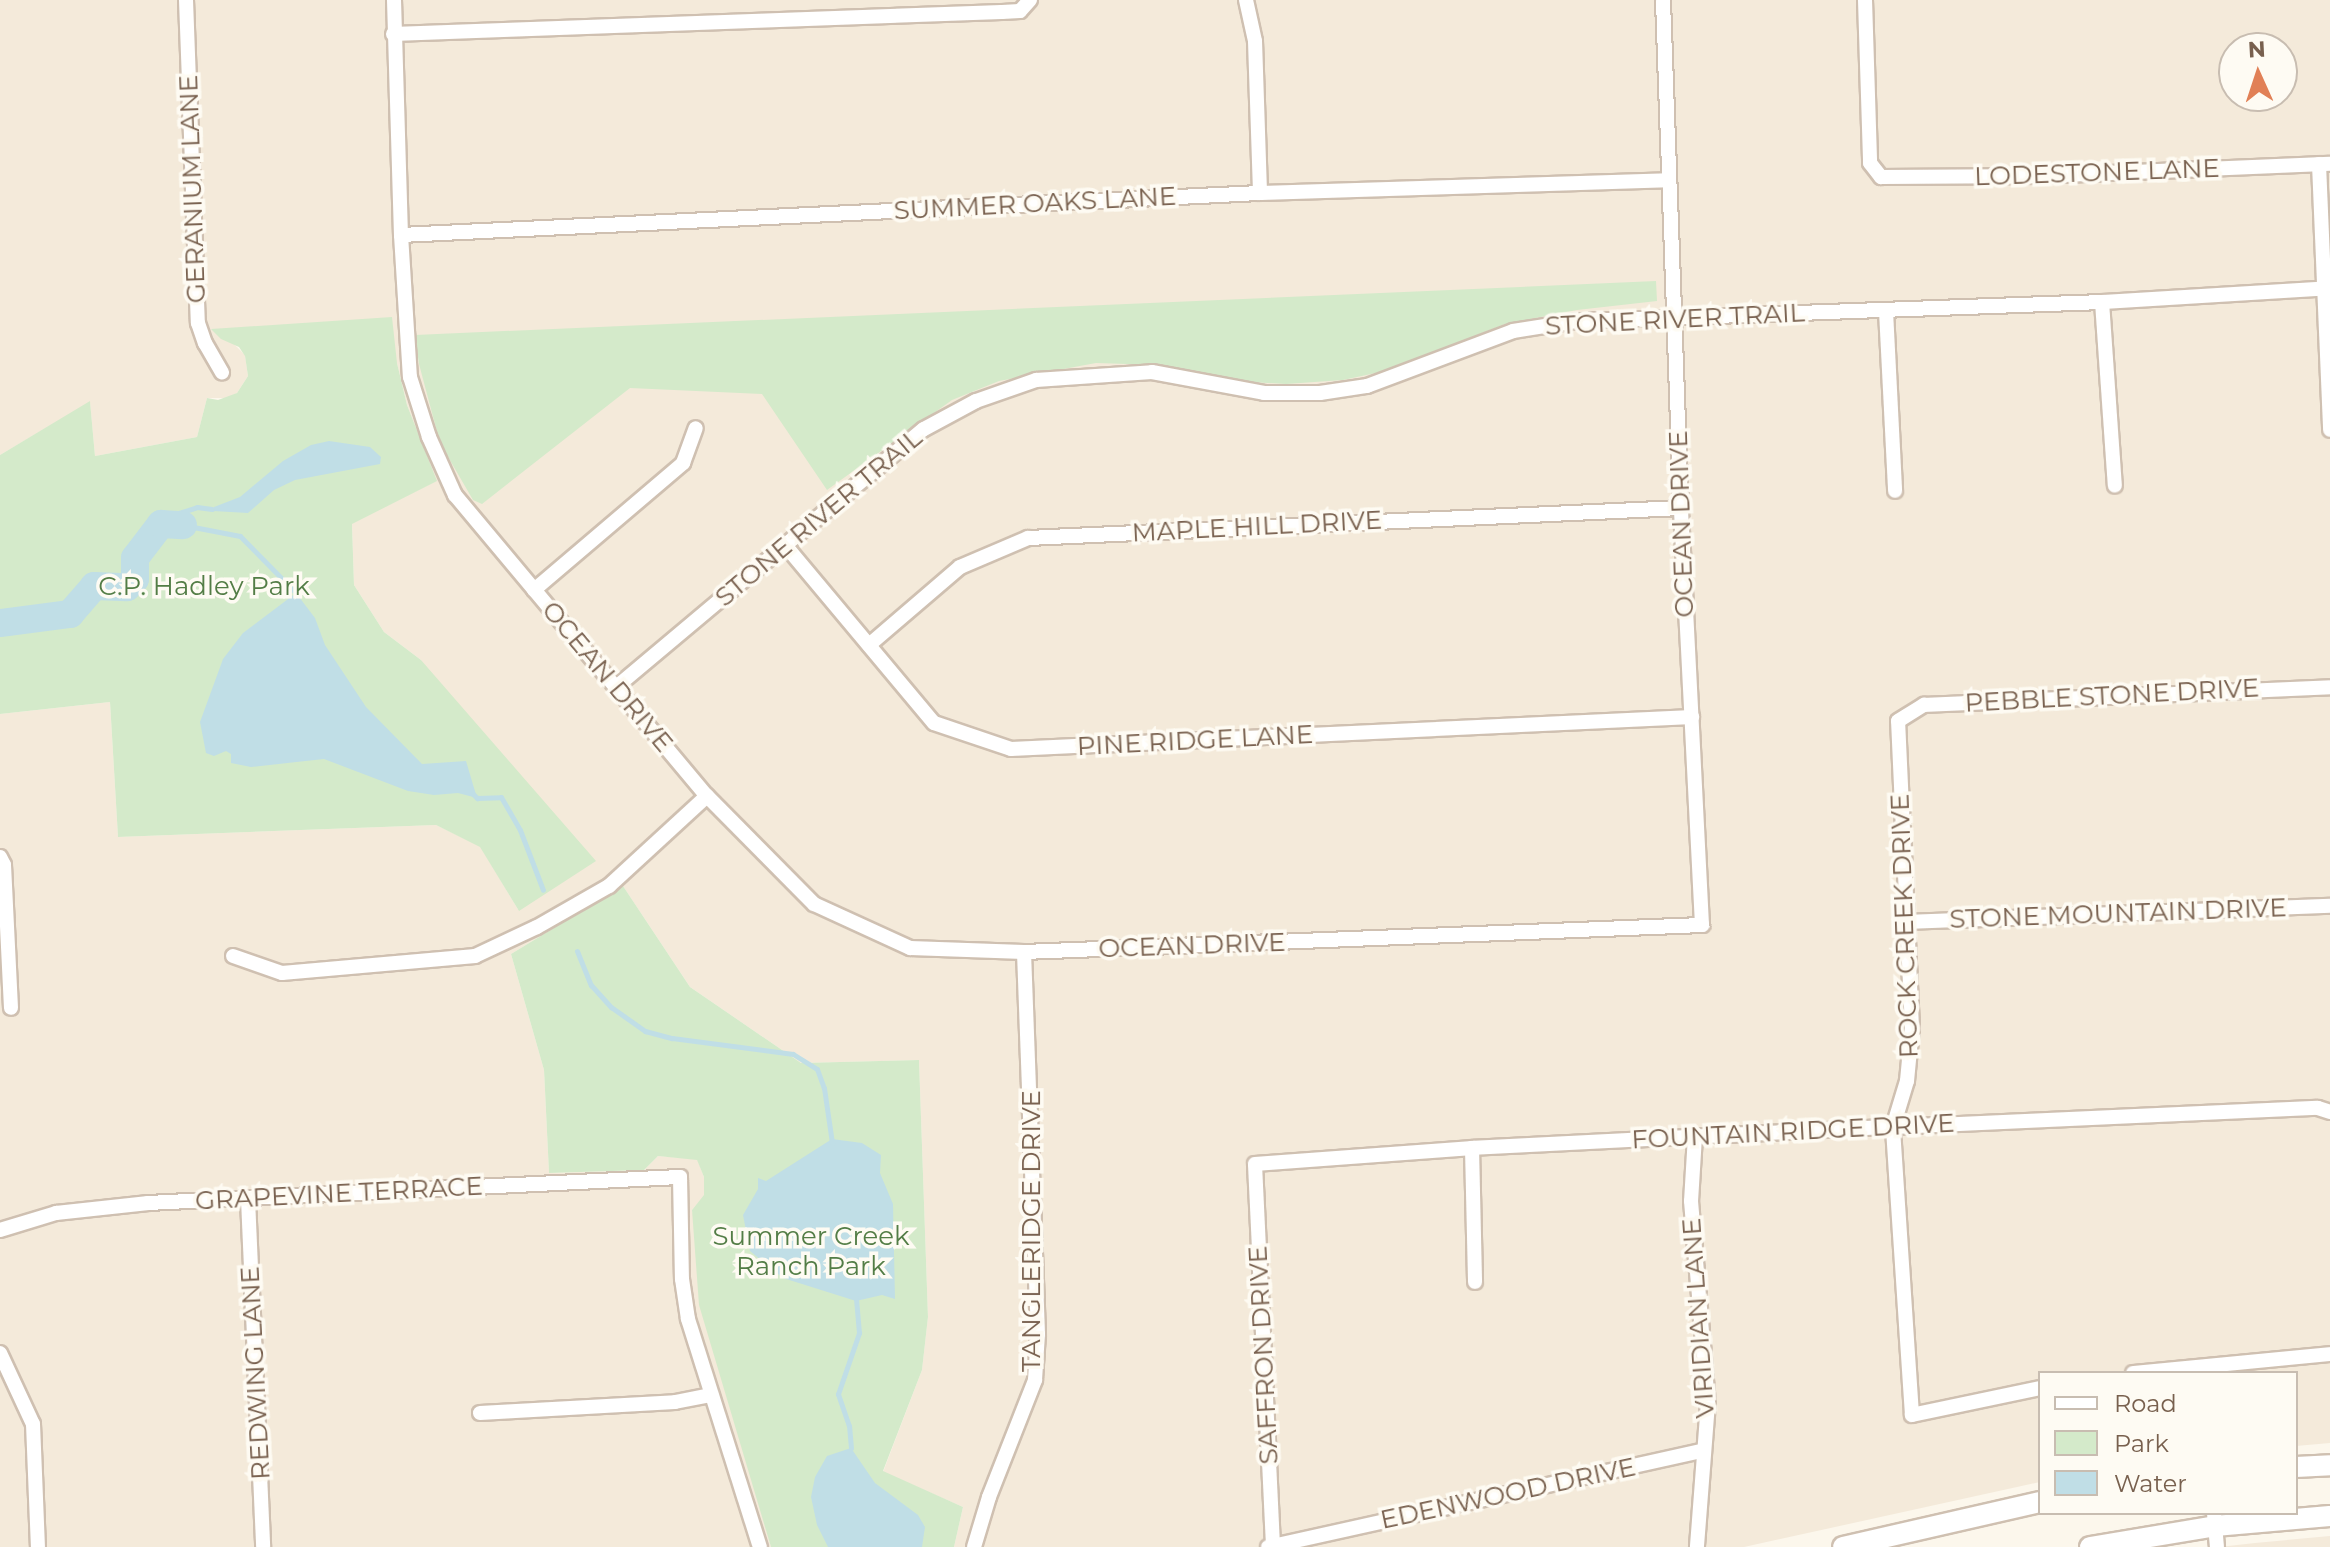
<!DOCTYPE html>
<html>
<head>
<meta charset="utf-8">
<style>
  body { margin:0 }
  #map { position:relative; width:2330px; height:1547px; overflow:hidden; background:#fcf7ec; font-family:Montserrat,sans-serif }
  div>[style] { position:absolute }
  .residential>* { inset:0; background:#f4eada }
  .green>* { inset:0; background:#d4eaca }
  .water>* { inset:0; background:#c0dee6 }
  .stream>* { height:5px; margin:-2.5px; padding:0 2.5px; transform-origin:2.5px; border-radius:2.5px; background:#c0dee6 }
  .river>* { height:28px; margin:-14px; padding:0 14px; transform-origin:14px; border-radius:14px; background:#c0dee6 }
  .roads { filter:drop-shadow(2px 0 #cfc0b1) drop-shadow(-2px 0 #cfc0b1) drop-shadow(0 2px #cfc0b1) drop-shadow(0 -2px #cfc0b1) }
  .street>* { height:14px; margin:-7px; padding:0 7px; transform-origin:7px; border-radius:7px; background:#fff }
  .secondary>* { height:20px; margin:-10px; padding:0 10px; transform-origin:10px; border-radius:10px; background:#fff }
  span { translate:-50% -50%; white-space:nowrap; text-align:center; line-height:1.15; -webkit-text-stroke:7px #fefbf3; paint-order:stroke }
  .street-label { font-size:26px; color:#78604e }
  .park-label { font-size:26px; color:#537d46 }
  .legend { position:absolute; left:2038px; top:1371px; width:260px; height:144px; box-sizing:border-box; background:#fefbf3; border:2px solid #c8bdb1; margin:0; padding:10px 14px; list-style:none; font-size:24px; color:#78604e }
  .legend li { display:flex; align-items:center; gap:16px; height:40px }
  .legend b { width:40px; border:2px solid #c8bdb1 }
  .north { position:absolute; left:2218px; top:32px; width:80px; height:80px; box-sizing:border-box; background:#fefbf3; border:2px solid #c8bdb1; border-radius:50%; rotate:357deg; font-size:22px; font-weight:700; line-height:32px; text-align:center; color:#78604e }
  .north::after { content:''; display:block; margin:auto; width:28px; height:36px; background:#e18056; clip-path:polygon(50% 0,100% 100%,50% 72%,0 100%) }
</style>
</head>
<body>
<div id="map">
  <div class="residential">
    <div style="clip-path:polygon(evenodd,0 0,2330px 0,2330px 1443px,2296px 1446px,2296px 1373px,2040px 1373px,2040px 1482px,1744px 1547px,954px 1547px,963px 1507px,883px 1472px,922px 1370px,928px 1317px,919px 1060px,801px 1063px,690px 987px,623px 886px,511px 954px,544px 1070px,549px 1173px,644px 1170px,658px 1156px,697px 1159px,704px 1177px,704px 1196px,692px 1210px,771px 1547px,0 1547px,0 714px,110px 702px,118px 837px,436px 825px,480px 846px,519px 911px,421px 660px,384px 632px,354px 585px,352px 523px,436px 481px,407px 405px,397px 363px,221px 338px,231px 341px,245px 355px,248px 376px,237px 393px,228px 398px,207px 398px,197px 437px,95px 456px,90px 402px,0 455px,0 0,2234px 48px,2282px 48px,2282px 96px,2234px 96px,2234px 48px)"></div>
    <div style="clip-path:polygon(2330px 1536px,2330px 1547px,2219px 1547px,2255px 1543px)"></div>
  </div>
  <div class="green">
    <div style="clip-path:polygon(1656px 281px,1657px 301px,1577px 310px,1505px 324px,1385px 371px,1343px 380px,1286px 384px,1233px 381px,1157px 365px,1096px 363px,999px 381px,952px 400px,827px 490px,762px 394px,630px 388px,482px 504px,473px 500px,440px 443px,419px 364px,415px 335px)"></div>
    <div style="clip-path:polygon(392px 317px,397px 363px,407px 405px,437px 481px,352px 524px,354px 585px,384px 632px,421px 660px,596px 861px,519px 911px,480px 847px,436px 825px,118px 837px,110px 702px,0 714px,0 455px,90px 401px,95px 456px,197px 437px,207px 398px,218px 400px,237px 393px,248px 376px,245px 356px,239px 347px,221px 339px,211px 329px)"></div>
    <div style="clip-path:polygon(623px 886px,690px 987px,801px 1063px,919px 1060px,928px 1317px,922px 1370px,883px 1471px,963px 1507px,954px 1547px,771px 1547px,699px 1305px,692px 1210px,704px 1195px,704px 1177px,697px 1160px,658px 1156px,644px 1170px,549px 1173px,544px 1070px,511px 954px)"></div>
  </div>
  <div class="water">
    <div style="clip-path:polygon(329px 441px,370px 447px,381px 457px,380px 464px,295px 480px,274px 490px,248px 513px,213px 511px,214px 507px,240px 497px,283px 461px,311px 445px)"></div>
    <div style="clip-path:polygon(296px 593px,315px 618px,325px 645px,366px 707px,422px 764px,466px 761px,477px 798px,458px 793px,434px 795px,408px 791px,324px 759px,251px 767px,231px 763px,231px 754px,226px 751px,214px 756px,206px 753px,200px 722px,223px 659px,243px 633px)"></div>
    <div style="clip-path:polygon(832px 1139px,862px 1143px,881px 1155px,880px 1173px,893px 1204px,895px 1299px,882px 1295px,856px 1301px,783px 1278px,750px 1251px,743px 1215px,758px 1189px,758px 1178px,766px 1181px)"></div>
    <div style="clip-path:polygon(851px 1448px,875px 1483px,918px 1515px,925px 1527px,922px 1547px,828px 1547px,817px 1525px,811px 1497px,815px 1477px,827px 1456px)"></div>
  </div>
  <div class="stream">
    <div style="left:173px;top:522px;width:11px;rotate:-56deg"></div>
    <div style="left:179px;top:513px;width:19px;rotate:-18deg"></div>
    <div style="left:197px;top:507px;width:15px;rotate:8deg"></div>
    <div style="left:183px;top:525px;width:58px;rotate:10.9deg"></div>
    <div style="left:240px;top:536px;width:80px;rotate:45.5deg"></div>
    <div style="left:296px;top:593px;width:7px;rotate:90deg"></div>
    <div style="left:473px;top:794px;width:6px;rotate:45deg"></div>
    <div style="left:477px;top:798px;width:24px;rotate:-2deg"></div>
    <div style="left:501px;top:797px;width:38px;rotate:60deg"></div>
    <div style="left:520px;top:830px;width:64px;rotate:69deg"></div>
    <div style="left:577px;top:951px;width:37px;rotate:68deg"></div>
    <div style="left:591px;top:985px;width:30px;rotate:48deg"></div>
    <div style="left:611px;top:1007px;width:42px;rotate:35.2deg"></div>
    <div style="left:645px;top:1031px;width:28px;rotate:15deg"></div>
    <div style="left:672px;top:1038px;width:122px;rotate:7.5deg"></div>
    <div style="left:793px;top:1054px;width:28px;rotate:32deg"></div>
    <div style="left:817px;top:1069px;width:20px;rotate:70deg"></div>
    <div style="left:824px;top:1088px;width:56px;rotate:81.7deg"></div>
    <div style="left:851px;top:1448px;width:22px;rotate:-95deg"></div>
    <div style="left:849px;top:1426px;width:34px;rotate:-109deg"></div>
    <div style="left:838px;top:1394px;width:65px;rotate:-71deg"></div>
    <div style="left:859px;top:1333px;width:38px;rotate:-95deg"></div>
  </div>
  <div class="river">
    <div style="left:0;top:623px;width:71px;rotate:-7.3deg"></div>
    <div style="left:70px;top:614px;width:37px;rotate:-49deg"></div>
    <div style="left:94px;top:586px;width:33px;rotate:2deg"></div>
    <div style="left:127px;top:587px;width:11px;rotate:-45deg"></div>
    <div style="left:135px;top:579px;width:21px;rotate:-90deg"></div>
    <div style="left:135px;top:558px;width:43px;rotate:-52.6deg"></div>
    <div style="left:161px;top:524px;width:22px;rotate:3deg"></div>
  </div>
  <div class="roads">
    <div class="street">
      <div style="left:186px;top:0;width:323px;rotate:87.9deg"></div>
      <div style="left:198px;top:323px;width:21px;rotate:71deg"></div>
      <div style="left:205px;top:343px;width:34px;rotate:60deg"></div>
      <div style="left:394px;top:0;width:235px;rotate:88.3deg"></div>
      <div style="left:401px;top:235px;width:142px;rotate:86.4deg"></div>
      <div style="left:410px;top:377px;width:63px;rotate:72.4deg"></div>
      <div style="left:429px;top:437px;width:64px;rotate:65.9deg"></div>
      <div style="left:455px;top:495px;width:393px;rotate:50.1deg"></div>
      <div style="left:707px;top:796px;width:152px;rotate:45.3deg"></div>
      <div style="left:814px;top:904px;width:106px;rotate:24.6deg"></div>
      <div style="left:910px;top:948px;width:114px;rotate:2deg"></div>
      <div style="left:1024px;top:952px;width:679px;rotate:-2.28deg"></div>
      <div style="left:1702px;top:925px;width:418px;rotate:-92.9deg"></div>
      <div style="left:1681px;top:508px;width:508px;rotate:-92.03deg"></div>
      <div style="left:1246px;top:0;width:42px;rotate:77.6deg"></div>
      <div style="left:1255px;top:41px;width:152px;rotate:88.1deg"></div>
      <div style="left:1865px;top:0;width:163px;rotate:88.2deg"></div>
      <div style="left:1870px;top:163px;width:18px;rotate:52deg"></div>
      <div style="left:1881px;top:177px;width:158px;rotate:-0.4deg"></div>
      <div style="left:2039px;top:176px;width:291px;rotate:-2.4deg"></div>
      <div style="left:393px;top:34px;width:609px;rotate:-2.07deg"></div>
      <div style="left:1002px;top:12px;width:18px;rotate:-3deg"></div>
      <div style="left:1020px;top:11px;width:15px;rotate:-48deg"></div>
      <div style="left:2319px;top:164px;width:266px;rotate:87.6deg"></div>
      <div style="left:401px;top:235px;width:860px;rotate:-2.8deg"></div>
      <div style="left:1260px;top:193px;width:409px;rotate:-1.8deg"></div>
      <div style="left:2102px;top:302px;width:184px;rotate:86deg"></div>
      <div style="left:1886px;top:311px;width:180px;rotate:87.1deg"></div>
      <div style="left:785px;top:545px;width:232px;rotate:50.1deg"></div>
      <div style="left:934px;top:723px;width:81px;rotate:18.7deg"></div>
      <div style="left:1011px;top:749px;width:682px;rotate:-2.69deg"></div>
      <div style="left:534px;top:590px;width:196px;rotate:-40.4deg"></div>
      <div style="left:683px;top:463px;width:37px;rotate:-70deg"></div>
      <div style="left:869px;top:645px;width:120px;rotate:-40.6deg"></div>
      <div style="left:960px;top:567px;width:74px;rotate:-23.1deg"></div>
      <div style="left:1028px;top:538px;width:654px;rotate:-2.63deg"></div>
      <div style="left:615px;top:688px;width:403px;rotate:-40deg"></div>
      <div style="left:924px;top:429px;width:59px;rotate:-28.3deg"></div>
      <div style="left:976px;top:401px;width:64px;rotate:-19.3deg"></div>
      <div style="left:1036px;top:380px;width:116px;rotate:-3.9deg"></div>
      <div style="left:1152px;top:372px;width:114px;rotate:10.6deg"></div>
      <div style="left:1264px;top:393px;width:56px"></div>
      <div style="left:1320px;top:393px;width:48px;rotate:-8.5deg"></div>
      <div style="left:1367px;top:386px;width:156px;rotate:-20.6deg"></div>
      <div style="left:1513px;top:331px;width:65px;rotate:-8.9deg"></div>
      <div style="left:1577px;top:321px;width:525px;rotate:-2.07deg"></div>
      <div style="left:2102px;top:302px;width:228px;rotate:-3.5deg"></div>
      <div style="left:0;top:857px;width:9px;rotate:63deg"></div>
      <div style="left:4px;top:865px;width:143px;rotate:87.2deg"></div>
      <div style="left:1906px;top:922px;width:424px;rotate:-2.2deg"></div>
      <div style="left:233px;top:956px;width:52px;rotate:19.1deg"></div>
      <div style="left:282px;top:973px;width:194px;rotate:-5deg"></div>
      <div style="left:475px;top:956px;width:68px;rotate:-25.1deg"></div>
      <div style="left:537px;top:927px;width:83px;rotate:-29.7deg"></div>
      <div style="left:609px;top:886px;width:133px;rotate:-42.6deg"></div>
      <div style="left:1695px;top:1136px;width:65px;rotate:93.5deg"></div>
      <div style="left:1691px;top:1201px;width:203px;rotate:85.2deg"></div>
      <div style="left:1708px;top:1403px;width:144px;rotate:94.4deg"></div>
      <div style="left:1472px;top:1148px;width:134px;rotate:88.7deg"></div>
      <div style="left:248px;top:1199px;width:348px;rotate:87.5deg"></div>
      <div style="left:0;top:1230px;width:59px;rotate:-16.9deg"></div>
      <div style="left:56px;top:1213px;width:93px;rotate:-6.2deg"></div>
      <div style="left:148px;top:1203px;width:533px;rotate:-2.8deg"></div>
      <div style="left:680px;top:1177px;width:102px;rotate:88.9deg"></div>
      <div style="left:682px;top:1279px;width:40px;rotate:81.5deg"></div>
      <div style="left:688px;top:1319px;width:239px;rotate:72.5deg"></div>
      <div style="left:0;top:1353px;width:78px;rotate:65.1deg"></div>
      <div style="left:33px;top:1424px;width:123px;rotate:87.7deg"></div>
      <div style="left:2133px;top:1373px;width:198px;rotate:-5.5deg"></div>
      <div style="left:2040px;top:1388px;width:131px;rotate:168.1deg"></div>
      <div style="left:1912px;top:1415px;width:289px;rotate:-93.8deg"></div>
      <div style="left:1893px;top:1127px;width:48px;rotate:-73.1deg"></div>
      <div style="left:1907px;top:1081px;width:53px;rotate:-84.6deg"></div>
      <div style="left:1912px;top:1028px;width:307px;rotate:-92.6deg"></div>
      <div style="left:1898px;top:721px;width:31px;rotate:-32deg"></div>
      <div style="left:1924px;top:705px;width:406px;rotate:-2.5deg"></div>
      <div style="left:480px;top:1413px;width:195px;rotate:-3.2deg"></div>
      <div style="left:675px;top:1402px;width:37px;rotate:-11deg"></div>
      <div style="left:2214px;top:1513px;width:34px;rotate:85deg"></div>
      <div style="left:1273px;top:1546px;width:382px;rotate:-92.7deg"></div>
      <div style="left:1255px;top:1164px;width:218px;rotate:-4.2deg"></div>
      <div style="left:1472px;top:1148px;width:422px;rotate:-2.9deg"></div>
      <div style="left:1893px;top:1127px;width:425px;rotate:-2.6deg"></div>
      <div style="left:2318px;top:1108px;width:13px;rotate:18deg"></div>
      <div style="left:974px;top:1547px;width:52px;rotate:-73.3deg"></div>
      <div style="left:989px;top:1497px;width:126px;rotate:-68.5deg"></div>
      <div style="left:1035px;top:1380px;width:46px;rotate:-86.3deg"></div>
      <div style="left:1038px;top:1334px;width:382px;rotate:-92.1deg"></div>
      <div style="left:1268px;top:1547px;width:444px;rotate:-12.5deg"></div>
    </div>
    <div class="secondary">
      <div style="left:2296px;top:1467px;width:34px;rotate:-3deg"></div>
      <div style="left:1843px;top:1547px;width:202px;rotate:-12.9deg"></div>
      <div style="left:2090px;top:1547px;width:127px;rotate:-9.5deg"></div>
      <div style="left:2215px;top:1526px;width:115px;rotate:-5deg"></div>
    </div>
  </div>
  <div class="street-label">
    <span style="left:2097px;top:173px;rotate:-2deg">LODESTONE LANE</span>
    <span style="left:193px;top:189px;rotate:-92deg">GERANIUM LANE</span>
    <span style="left:1035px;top:204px;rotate:-3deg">SUMMER OAKS LANE</span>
    <span style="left:1675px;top:320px;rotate:-3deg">STONE RIVER TRAIL</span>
    <span style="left:819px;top:518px;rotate:-40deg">STONE RIVER TRAIL</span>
    <span style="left:1682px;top:524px;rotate:-92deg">OCEAN DRIVE</span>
    <span style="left:1257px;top:527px;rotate:-3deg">MAPLE HILL DRIVE</span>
    <span style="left:607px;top:677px;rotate:50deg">OCEAN DRIVE</span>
    <span style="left:2112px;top:696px;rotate:-3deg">PEBBLE STONE DRIVE</span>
    <span style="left:1195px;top:741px;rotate:-3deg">PINE RIDGE LANE</span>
    <span style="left:2118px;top:914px;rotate:-2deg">STONE MOUNTAIN DRIVE</span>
    <span style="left:1905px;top:926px;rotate:-92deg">ROCK CREEK DRIVE</span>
    <span style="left:1192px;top:946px;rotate:-2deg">OCEAN DRIVE</span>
    <span style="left:1793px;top:1132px;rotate:-3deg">FOUNTAIN RIDGE DRIVE</span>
    <span style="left:339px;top:1194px;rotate:-3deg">GRAPEVINE TERRACE</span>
    <span style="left:1032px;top:1231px;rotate:-90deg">TANGLERIDGE DRIVE</span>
    <span style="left:1699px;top:1318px;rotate:-94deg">VIRIDIAN LANE</span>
    <span style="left:1264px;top:1355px;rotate:-93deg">SAFFRON DRIVE</span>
    <span style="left:256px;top:1373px;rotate:-93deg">REDWING LANE</span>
    <span style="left:1508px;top:1494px;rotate:-12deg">EDENWOOD DRIVE</span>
  </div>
  <div class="park-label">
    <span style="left:204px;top:587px">C.P. Hadley Park</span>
    <span style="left:811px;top:1252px">Summer Creek<br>Ranch Park</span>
  </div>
  <ul class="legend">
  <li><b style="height:10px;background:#fff"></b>Road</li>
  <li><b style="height:22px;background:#d4eaca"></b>Park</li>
  <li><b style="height:22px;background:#c0dee6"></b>Water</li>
  </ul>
  <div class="north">N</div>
</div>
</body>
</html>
